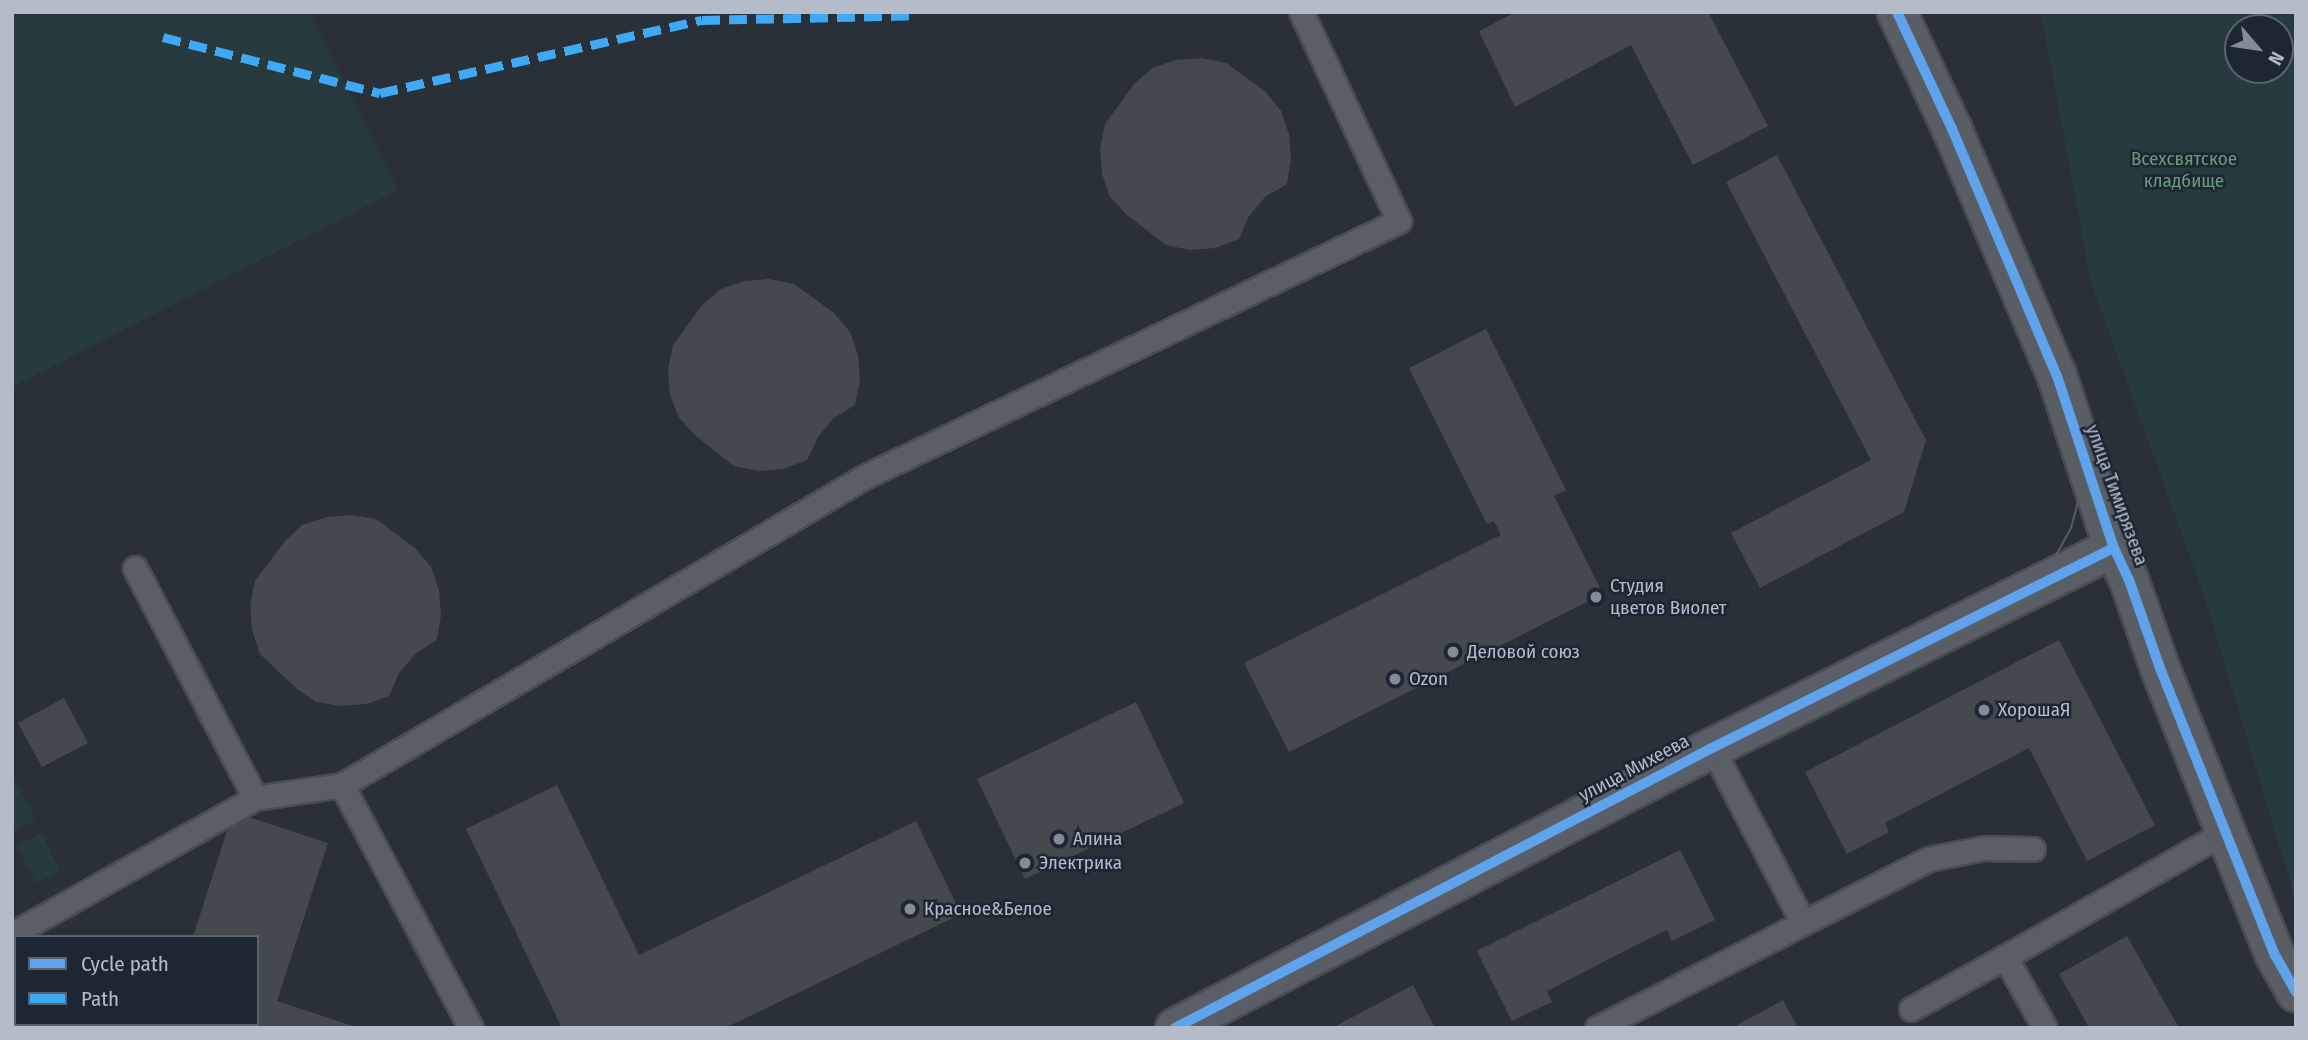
<!DOCTYPE html>
<html>
<head>
<meta charset="utf-8">
<style>
  body { margin:0 }
  #map { position:relative; width:2308px; height:1040px; overflow:hidden; background:#2a3038; font-family:"Fira Sans Condensed",sans-serif }
  div>[style] { position:absolute }
  .green>* { inset:0; background:#273a3e }
  .building>* { inset:0; background:#444950 }
  .roads { filter:drop-shadow(2px 0 #484c53) drop-shadow(-2px 0 #484c53) drop-shadow(0 2px #484c53) drop-shadow(0 -2px #484c53) }
  .lane>* { height:23px; margin:-11.5px; padding:0 11.5px; transform-origin:11.5px; border-radius:11.5px; background:#5a5e66 }
  .street>* { height:38px; margin:-19px; padding:0 19px; transform-origin:19px; border-radius:19px; background:#5a5e66 }
  .secondary>* { height:38px; margin:-19px; padding:0 19px; transform-origin:19px; border-radius:19px; background:#595d64 }
  .tram>* { height:2px; margin:-1px; padding:0 1px; transform-origin:1px; border-radius:1px; background:#595d64 }
  .quiet>* { height:9px; margin-top:-4.5px; transform-origin:0; background:repeating-linear-gradient(90deg,#3fa9f5 0 18px,transparent 0 27px) }
  .cycleway>* { height:10px; margin:-5px; padding:0 5px; transform-origin:5px; border-radius:5px; background:#60a3ed }
  .dots>* { width:19px; height:19px; translate:-50% -50%; box-sizing:border-box; border:4px solid #1d2633; border-radius:50% }
  span { translate:-50% -50%; white-space:nowrap; text-align:center; line-height:1.15; -webkit-text-stroke:5px #1d2633; paint-order:stroke }
  .park-label { font-size:19px; color:#6b9a76 }
  .street-label { font-size:19px; color:#b4bcc9 }
  .poi-label { font-size:19px; color:#b4bcc9 }
  .left { translate:0 -50%; text-align:left }
  .frame { position:absolute; inset:0; border:14px solid #b4bcc9; pointer-events:none }
  .legend { position:absolute; left:14px; top:935px; width:245px; height:91px; box-sizing:border-box; background:#1d2633; border:2px solid #59626f; margin:0; padding:9px 12px; list-style:none; font-size:21px; color:#b4bcc9 }
  .legend li { display:flex; align-items:center; gap:14px; height:35px }
  .legend b { width:35px; border:2px solid #59626f }
  .north { position:absolute; left:2224px; top:14px; width:70px; height:70px; box-sizing:border-box; background:#1d2633; border:2px solid #59626f; border-radius:50%; rotate:119deg; font-size:19px; font-weight:700; line-height:28px; text-align:center; color:#b4bcc9 }
  .north::after { content:''; display:block; margin:auto; width:24px; height:32px; background:#848b96; clip-path:polygon(50% 0,100% 100%,50% 72%,0 100%) }
</style>
</head>
<body>
<div id="map">
  <div class="green">
    <div style="clip-path:polygon(12px 12px,309px 12px,398px 190px,12px 387px)"></div>
    <div style="clip-path:polygon(evenodd,2041px 12px,2296px 12px,2296px 902px,2206px 601px,2091px 282px,2041px 12px,2238px 28px,2280px 28px,2280px 70px,2238px 70px,2238px 28px)"></div>
    <div style="clip-path:polygon(12px 775px,36px 820px,12px 833px)"></div>
    <div style="clip-path:polygon(41px 833px,60px 871px,36px 883px,17px 846px)"></div>
  </div>
  <div class="building">
    <div style="clip-path:polygon(1516px 12px,1708px 12px,1768px 126px,1693px 165px,1631px 45px,1515px 107px,1479px 31px)"></div>
    <div style="clip-path:polygon(1201px 58px,1226px 63px,1266px 92px,1281px 111px,1289px 134px,1291px 159px,1287px 184px,1265px 197px,1249px 216px,1239px 239px,1215px 248px,1190px 250px,1166px 245px,1127px 215px,1110px 197px,1102px 174px,1100px 149px,1105px 124px,1134px 84px,1152px 68px,1176px 60px)"></div>
    <div style="clip-path:polygon(1777px 155px,1926px 440px,1904px 512px,1760px 588px,1731px 533px,1871px 460px,1726px 182px)"></div>
    <div style="clip-path:polygon(769px 279px,794px 284px,834px 313px,850px 332px,858px 355px,860px 380px,855px 405px,834px 418px,818px 437px,807px 460px,783px 469px,759px 471px,734px 466px,696px 436px,679px 418px,670px 395px,668px 369px,673px 345px,702px 305px,721px 289px,744px 281px)"></div>
    <div style="clip-path:polygon(1486px 329px,1566px 490px,1554px 496px,1603px 594px,1289px 752px,1244px 663px,1501px 535px,1494px 521px,1487px 524px,1409px 368px)"></div>
    <div style="clip-path:polygon(351px 515px,376px 519px,416px 549px,431px 567px,439px 590px,441px 615px,437px 640px,416px 653px,399px 673px,389px 696px,366px 704px,341px 706px,316px 702px,297px 689px,260px 654px,252px 630px,250px 605px,255px 581px,285px 541px,302px 525px,327px 517px)"></div>
    <div style="clip-path:polygon(2059px 640px,2155px 825px,2087px 861px,2029px 748px,1885px 823px,1889px 832px,1847px 854px,1805px 772px)"></div>
    <div style="clip-path:polygon(64px 698px,88px 743px,42px 767px,18px 723px)"></div>
    <div style="clip-path:polygon(1136px 702px,1184px 803px,1025px 879px,977px 779px)"></div>
    <div style="clip-path:polygon(557px 785px,639px 955px,916px 821px,961px 914px,725px 1028px,562px 1028px,466px 829px)"></div>
    <div style="clip-path:polygon(233px 812px,328px 843px,277px 1001px,359px 1028px,132px 1028px,130px 1024px,257px 1024px,257px 937px,193px 937px)"></div>
    <div style="clip-path:polygon(1680px 850px,1715px 920px,1672px 941px,1667px 930px,1650px 938px,1547px 991px,1552px 1002px,1512px 1021px,1477px 951px)"></div>
    <div style="clip-path:polygon(2127px 936px,2179px 1028px,2089px 1028px,2059px 974px)"></div>
    <div style="clip-path:polygon(1413px 985px,1435px 1028px,1332px 1028px)"></div>
    <div style="clip-path:polygon(1783px 1000px,1798px 1028px,1732px 1028px)"></div>
    <div style="clip-path:polygon(16px 1019px,16px 1024px,61px 1024px,63px 1028px,12px 1028px,12px 1021px)"></div>
  </div>
  <div class="roads">
    <div class="lane">
      <div style="left:135px;top:568px;width:259px;rotate:62.4deg"></div>
      <div style="left:1712px;top:748px;width:195px;rotate:62.5deg"></div>
      <div style="left:12px;top:934px;width:278px;rotate:-29.2deg"></div>
      <div style="left:255px;top:798px;width:88px;rotate:-8.5deg"></div>
      <div style="left:1911px;top:1009px;width:107px;rotate:-29deg"></div>
      <div style="left:471px;top:1028px;width:275px;rotate:-118deg"></div>
      <div style="left:342px;top:785px;width:606px;rotate:-30.54deg"></div>
      <div style="left:864px;top:477px;width:593px;rotate:-25.57deg"></div>
      <div style="left:1399px;top:221px;width:231px;rotate:-115.1deg"></div>
      <div style="left:1597px;top:1028px;width:372px;rotate:-27deg"></div>
      <div style="left:1928px;top:859px;width:57px;rotate:-11.1deg"></div>
      <div style="left:1984px;top:848px;width:49px;rotate:1.2deg"></div>
      <div style="left:2045px;top:1028px;width:81px;rotate:-119.4deg"></div>
      <div style="left:2005px;top:957px;width:253px;rotate:-29.6deg"></div>
    </div>
    <div class="street">
      <div style="left:1175px;top:1028px;width:606px;rotate:-27.54deg"></div>
      <div style="left:1712px;top:748px;width:449px;rotate:-26.5deg"></div>
    </div>
    <div class="secondary">
      <div style="left:1897px;top:12px;width:129px;rotate:64.8deg"></div>
      <div style="left:1952px;top:129px;width:268px;rotate:67deg"></div>
      <div style="left:2057px;top:376px;width:181px;rotate:71.7deg"></div>
      <div style="left:2114px;top:548px;width:35px;rotate:65deg"></div>
      <div style="left:2129px;top:580px;width:93px;rotate:70.6deg"></div>
      <div style="left:2160px;top:668px;width:309px;rotate:68.2deg"></div>
      <div style="left:2275px;top:955px;width:43px;rotate:60.4deg"></div>
    </div>
  </div>
  <div class="tram">
    <div style="left:1167px;top:1028px;width:975px;rotate:-27.43deg"></div>
    <div style="left:2032px;top:579px;width:32px;rotate:-44deg"></div>
    <div style="left:2055px;top:557px;width:33px;rotate:-61deg"></div>
    <div style="left:2071px;top:528px;width:30px;rotate:-75deg"></div>
    <div style="left:2079px;top:499px;width:23px;rotate:-88deg"></div>
    <div style="left:2080px;top:476px;width:37px;rotate:-103deg"></div>
    <div style="left:2072px;top:440px;width:334px;rotate:-112.6deg"></div>
    <div style="left:1944px;top:132px;width:133px;rotate:-115.8deg"></div>
    <div style="left:1206px;top:1028px;width:941px;rotate:-27.41deg"></div>
    <div style="left:2041px;top:595px;width:36px;rotate:-32deg"></div>
    <div style="left:2071px;top:576px;width:37px;rotate:-57deg"></div>
    <div style="left:2091px;top:545px;width:30px;rotate:-73deg"></div>
    <div style="left:2100px;top:516px;width:40px;rotate:-82.9deg"></div>
    <div style="left:2105px;top:476px;width:32px;rotate:-104deg"></div>
    <div style="left:2097px;top:445px;width:348px;rotate:-113.2deg"></div>
    <div style="left:1960px;top:125px;width:126px;rotate:-116deg"></div>
  </div>
  <div class="quiet">
    <div style="left:163px;top:37px;width:224px;rotate:14.5deg"></div>
    <div style="left:380px;top:93px;width:330px;rotate:-12.8deg"></div>
    <div style="left:702px;top:20px;width:214px;rotate:-1.3deg"></div>
  </div>
  <div class="cycleway">
    <div style="left:1897px;top:12px;width:129px;rotate:64.8deg"></div>
    <div style="left:1952px;top:129px;width:268px;rotate:67deg"></div>
    <div style="left:2057px;top:376px;width:181px;rotate:71.7deg"></div>
    <div style="left:2114px;top:548px;width:35px;rotate:65deg"></div>
    <div style="left:2129px;top:580px;width:93px;rotate:70.6deg"></div>
    <div style="left:2160px;top:668px;width:309px;rotate:68.2deg"></div>
    <div style="left:2275px;top:955px;width:43px;rotate:60.4deg"></div>
    <div style="left:1175px;top:1028px;width:606px;rotate:-27.54deg"></div>
    <div style="left:1712px;top:748px;width:449px;rotate:-26.5deg"></div>
  </div>
  <div class="dots">
    <div style="left:1596px;top:597px;background:#848b96"></div>
    <div style="left:1453px;top:652px;background:#848b96"></div>
    <div style="left:1395px;top:679px;background:#848b96"></div>
    <div style="left:1984px;top:710px;background:#848b96"></div>
    <div style="left:1059px;top:839px;background:#848b96"></div>
    <div style="left:1025px;top:863px;background:#848b96"></div>
    <div style="left:910px;top:909px;background:#848b96"></div>
  </div>
  <div class="park-label">
    <span style="left:2184px;top:170px">Всехсвятское<br>кладбище</span>
  </div>
  <div class="street-label">
    <span style="left:2117px;top:495px;rotate:70deg">улица Тимирязева</span>
    <span style="left:1634px;top:768px;rotate:-28deg">улица Михеева</span>
  </div>
  <div class="poi-label">
    <span class="left" style="left:1610px;top:597px">Студия<br>цветов Виолет</span>
    <span class="left" style="left:1467px;top:652px">Деловой союз</span>
    <span class="left" style="left:1409px;top:679px">Ozon</span>
    <span class="left" style="left:1998px;top:710px">ХорошаЯ</span>
    <span class="left" style="left:1073px;top:839px">Алина</span>
    <span class="left" style="left:1039px;top:863px">Электрика</span>
    <span class="left" style="left:924px;top:909px">Красное&amp;Белое</span>
  </div>
  <div class="frame"></div>
  <ul class="legend">
  <li><b style="height:9px;background:#60a3ed"></b>Cycle path</li>
  <li><b style="height:9px;background:#3fa9f5"></b>Path</li>
  </ul>
  <div class="north">N</div>
</div>
</body>
</html>
